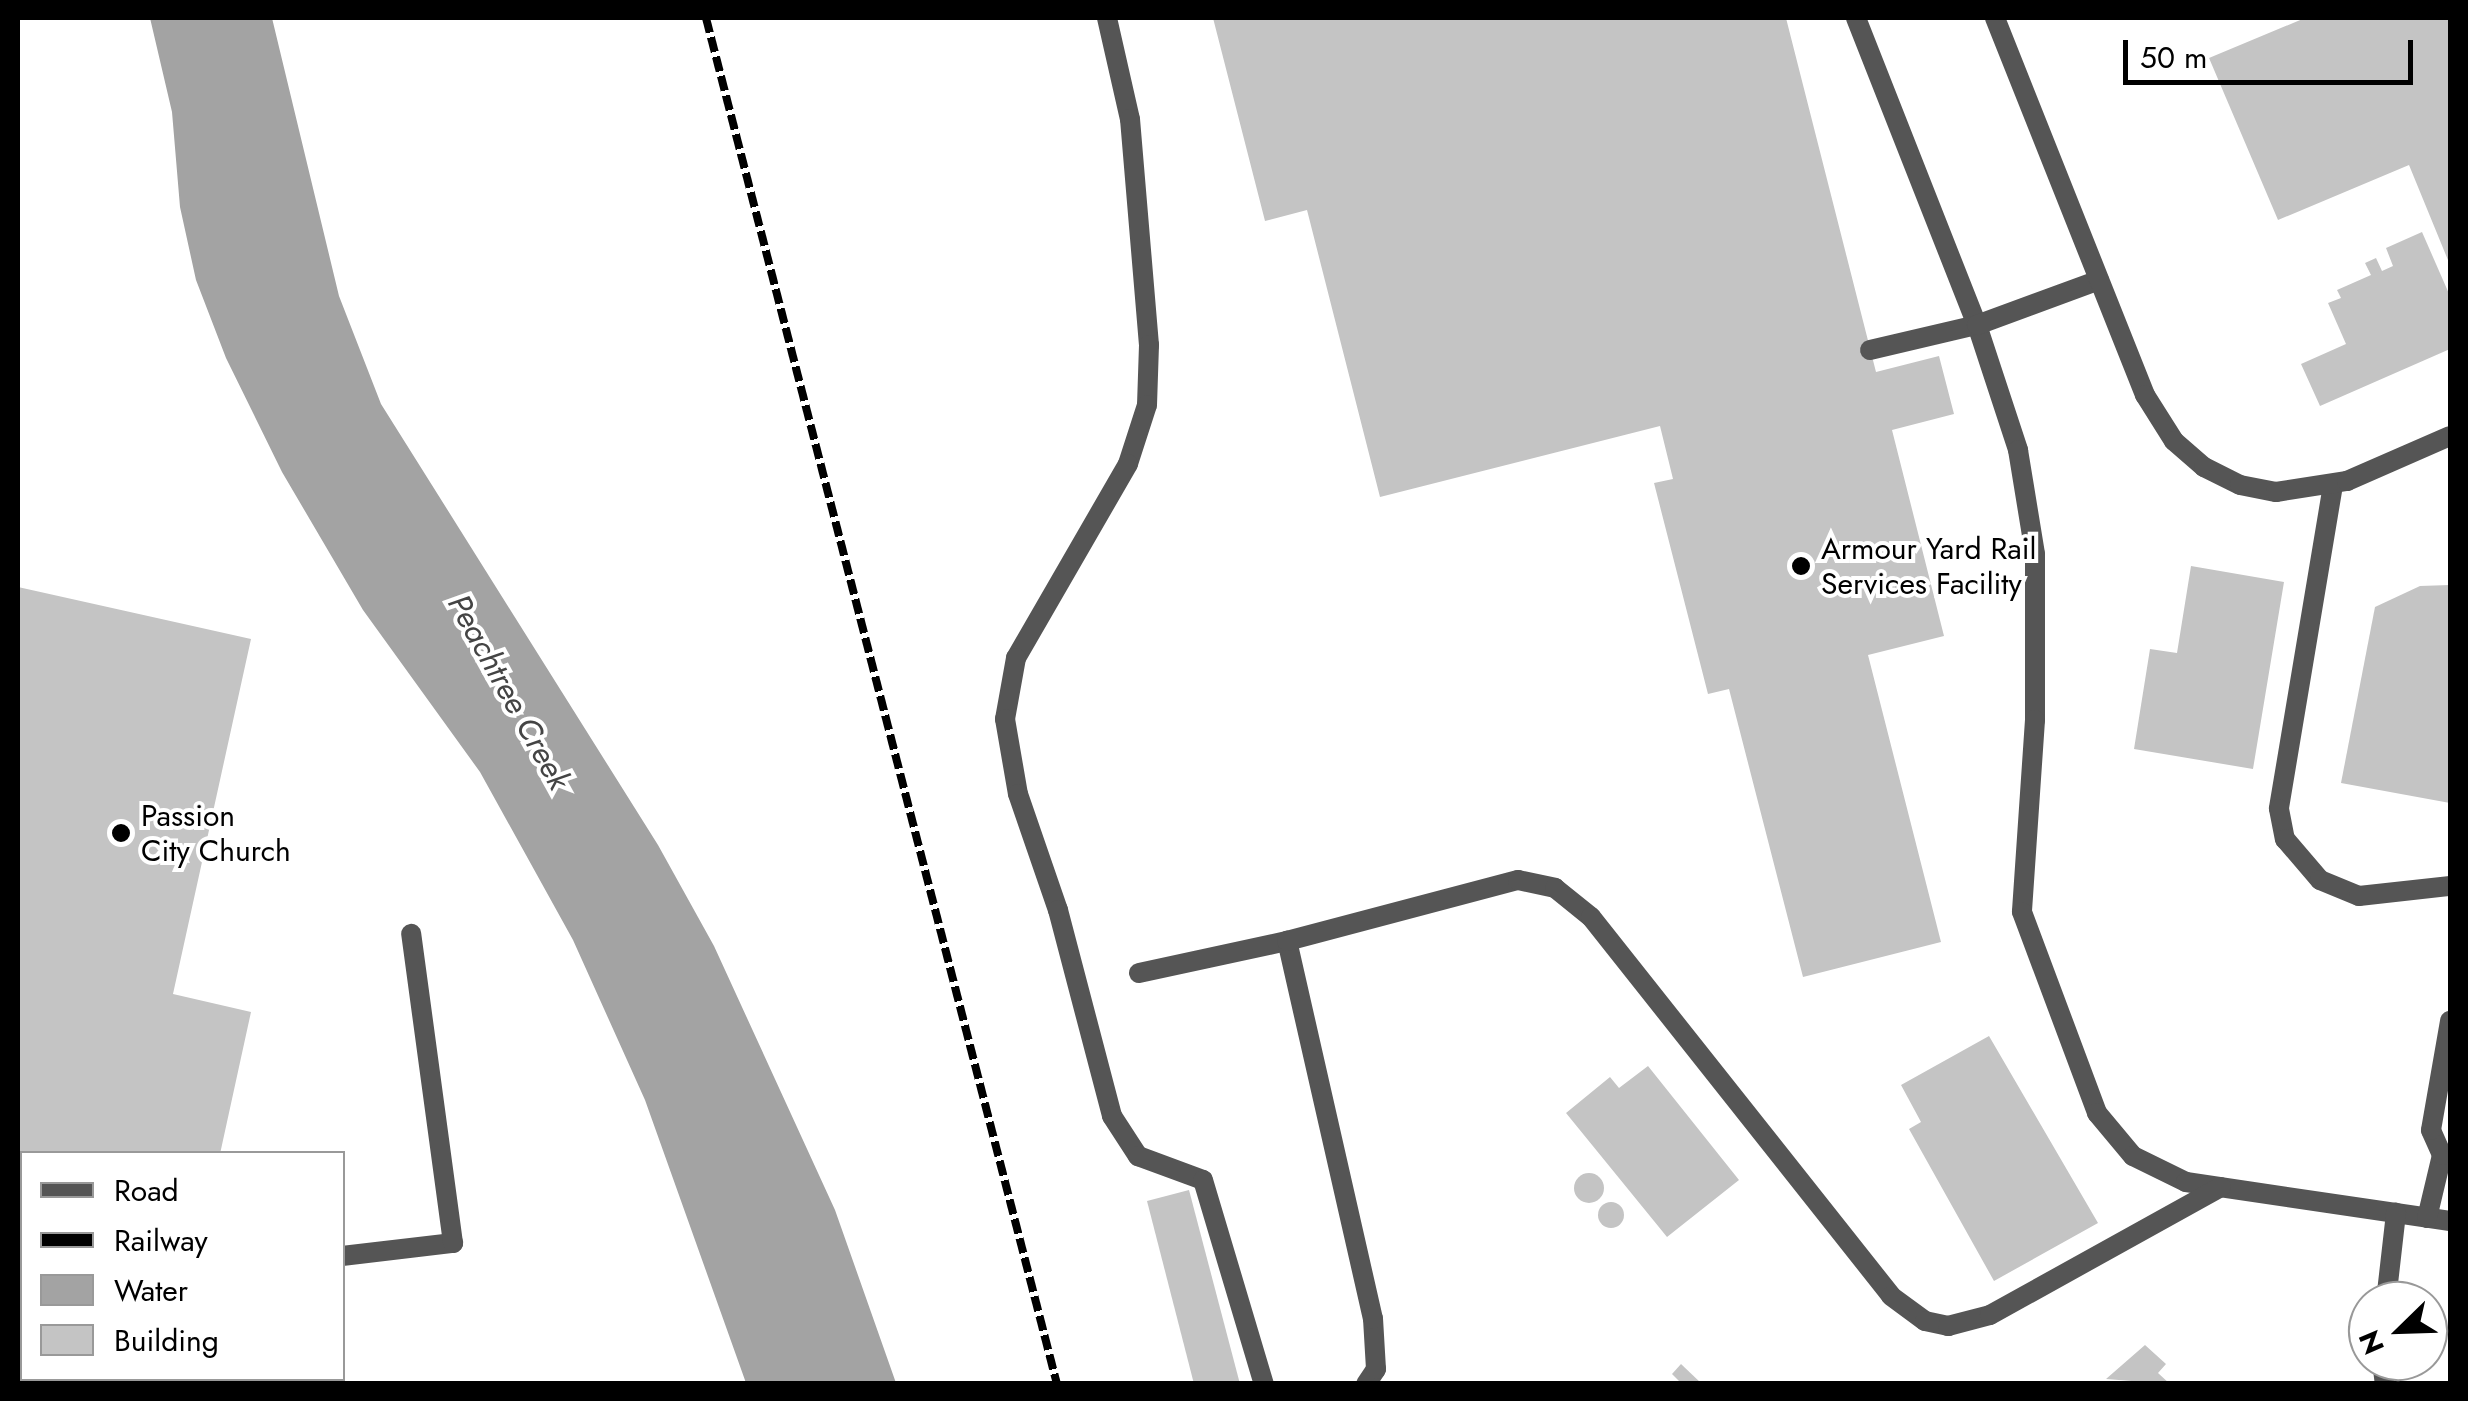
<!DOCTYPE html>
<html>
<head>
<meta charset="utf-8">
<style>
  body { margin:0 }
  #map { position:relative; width:2468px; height:1401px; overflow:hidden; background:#fff; font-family:Jost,sans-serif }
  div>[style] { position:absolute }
  .water>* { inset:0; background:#a3a3a3 }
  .building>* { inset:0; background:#c4c4c4 }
  .round { border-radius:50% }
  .service>* { height:20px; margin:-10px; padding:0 10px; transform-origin:10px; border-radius:10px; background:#555 }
  .minor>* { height:20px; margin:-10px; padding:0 10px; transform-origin:10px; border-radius:10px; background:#555 }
  .rail>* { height:8px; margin-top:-4px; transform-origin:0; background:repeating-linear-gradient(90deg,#000 0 15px,transparent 0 20px) }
  .dots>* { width:28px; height:28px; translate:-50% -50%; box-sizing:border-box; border:5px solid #fff; border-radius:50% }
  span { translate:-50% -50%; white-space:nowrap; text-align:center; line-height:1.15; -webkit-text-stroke:8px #fff; paint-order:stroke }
  .poi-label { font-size:30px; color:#000 }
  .left { translate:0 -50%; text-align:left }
  .water-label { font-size:32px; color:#444; font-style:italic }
  .frame { position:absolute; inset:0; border:20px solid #000; pointer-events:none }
  .legend { position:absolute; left:20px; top:1151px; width:325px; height:230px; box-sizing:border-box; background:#fff; border:2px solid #999; margin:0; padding:12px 18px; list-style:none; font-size:30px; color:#000 }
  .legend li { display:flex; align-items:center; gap:20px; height:50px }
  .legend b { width:50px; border:2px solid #999 }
  .north { position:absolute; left:2348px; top:1281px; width:100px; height:100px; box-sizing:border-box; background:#fff; border:2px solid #999; border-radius:50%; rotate:247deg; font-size:28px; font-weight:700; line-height:40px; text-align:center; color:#000 }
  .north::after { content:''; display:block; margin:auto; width:35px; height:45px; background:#000; clip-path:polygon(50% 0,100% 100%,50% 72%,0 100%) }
  .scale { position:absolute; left:2123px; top:40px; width:290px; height:45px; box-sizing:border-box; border:5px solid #000; border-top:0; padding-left:12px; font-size:30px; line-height:35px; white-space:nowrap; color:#000; -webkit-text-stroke:8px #fff; paint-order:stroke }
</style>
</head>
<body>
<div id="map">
  <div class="water">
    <div style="clip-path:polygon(150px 18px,272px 18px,339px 296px,381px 404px,658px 845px,714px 946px,835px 1210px,896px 1383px,746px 1383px,645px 1100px,573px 940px,480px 772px,363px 610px,282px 472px,226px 358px,196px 280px,180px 207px,172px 112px)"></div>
  </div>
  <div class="building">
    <div style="clip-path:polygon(1213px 18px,1786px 18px,1876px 372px,1939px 356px,1954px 414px,1892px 430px,1944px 636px,1868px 655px,1941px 942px,1803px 977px,1729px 689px,1708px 694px,1654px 483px,1673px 479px,1660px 426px,1380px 497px,1307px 210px,1265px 221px)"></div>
    <div style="clip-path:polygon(2305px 18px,2450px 18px,2450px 265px,2409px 165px,2278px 220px,2209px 58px)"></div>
    <div style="clip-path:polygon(2422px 232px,2450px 296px,2450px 349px,2320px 406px,2301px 364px,2346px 344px,2328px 303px,2341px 298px,2337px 290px,2371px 275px,2365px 263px,2376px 258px,2382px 271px,2393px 266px,2386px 248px)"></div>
    <div style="clip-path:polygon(2191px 566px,2284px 582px,2253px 769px,2134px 749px,2150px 649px,2177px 653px)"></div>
    <div style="clip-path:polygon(2450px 585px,2450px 803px,2341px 783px,2375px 607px,2420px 586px)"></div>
    <div style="clip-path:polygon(18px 587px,251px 639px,173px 994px,251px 1012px,220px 1154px,22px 1154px,22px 1167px,18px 1166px)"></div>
    <div style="clip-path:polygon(1989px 1036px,2098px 1223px,1994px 1281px,1909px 1129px,1921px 1122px,1901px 1085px)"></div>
    <div style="clip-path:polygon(1648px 1066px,1739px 1180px,1667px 1237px,1566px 1113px,1610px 1077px,1619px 1088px)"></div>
    <div class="round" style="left:1574px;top:1173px;width:30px;height:30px"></div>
    <div style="clip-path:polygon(1189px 1190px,1240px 1384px,1194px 1384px,1147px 1201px)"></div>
    <div class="round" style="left:1598px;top:1202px;width:26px;height:26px"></div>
    <div style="clip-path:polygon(2145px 1345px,2166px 1364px,2158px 1373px,2170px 1384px,2106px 1379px)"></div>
    <div style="clip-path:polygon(1681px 1364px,1702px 1384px,1682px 1384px,1672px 1374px)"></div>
  </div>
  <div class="service">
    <div style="left:1107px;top:18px;width:104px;rotate:77.2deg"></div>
    <div style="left:1130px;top:119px;width:227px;rotate:85.2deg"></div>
    <div style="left:1149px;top:345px;width:60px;rotate:91.9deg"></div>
    <div style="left:1147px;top:405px;width:62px;rotate:107.9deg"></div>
    <div style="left:1128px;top:464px;width:224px;rotate:120deg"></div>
    <div style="left:1016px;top:658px;width:62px;rotate:100.2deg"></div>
    <div style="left:1005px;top:719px;width:76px;rotate:80.2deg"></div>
    <div style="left:1018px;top:794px;width:123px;rotate:71deg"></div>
    <div style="left:1058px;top:910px;width:213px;rotate:75.3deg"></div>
    <div style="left:1112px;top:1116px;width:48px;rotate:57deg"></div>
    <div style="left:1138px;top:1156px;width:69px;rotate:20.3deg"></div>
    <div style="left:1203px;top:1180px;width:213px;rotate:73.4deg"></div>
    <div style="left:1856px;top:18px;width:330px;rotate:68.5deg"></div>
    <div style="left:1977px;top:325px;width:132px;rotate:71.8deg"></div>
    <div style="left:2018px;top:450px;width:105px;rotate:80.7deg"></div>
    <div style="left:2035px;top:554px;width:166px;rotate:90deg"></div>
    <div style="left:2035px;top:720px;width:192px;rotate:93.9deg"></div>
    <div style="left:2022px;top:912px;width:215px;rotate:69.5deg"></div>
    <div style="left:2097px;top:1113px;width:56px;rotate:50.1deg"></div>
    <div style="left:2133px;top:1156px;width:59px;rotate:26.1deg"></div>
    <div style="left:2186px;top:1182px;width:267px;rotate:8.4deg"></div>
    <div style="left:1870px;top:350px;width:110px;rotate:-13.2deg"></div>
    <div style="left:1977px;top:325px;width:130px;rotate:-20.2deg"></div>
    <div style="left:2333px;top:485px;width:328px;rotate:99.5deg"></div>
    <div style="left:2279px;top:809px;width:31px;rotate:79deg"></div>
    <div style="left:2285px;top:839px;width:54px;rotate:49.5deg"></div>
    <div style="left:2320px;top:880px;width:42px;rotate:22.3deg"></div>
    <div style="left:2359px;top:896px;width:92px;rotate:-6.3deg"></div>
    <div style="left:1139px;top:973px;width:151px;rotate:-12.2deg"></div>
    <div style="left:18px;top:1199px;width:4px;rotate:14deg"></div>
    <div style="left:2427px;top:1218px;width:65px;rotate:-76.6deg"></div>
    <div style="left:2442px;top:1155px;width:27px;rotate:-114deg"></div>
    <div style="left:2431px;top:1130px;width:111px;rotate:-80.1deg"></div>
    <div style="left:342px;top:1256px;width:112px;rotate:-6.7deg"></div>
    <div style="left:453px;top:1243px;width:312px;rotate:-97.7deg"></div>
    <div style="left:2386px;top:1301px;width:89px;rotate:-83.5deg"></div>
    <div style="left:2382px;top:1361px;width:23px;rotate:83deg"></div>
    <div style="left:1366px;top:1384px;width:18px;rotate:-56deg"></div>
    <div style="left:1376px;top:1369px;width:50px;rotate:-93.4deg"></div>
    <div style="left:1373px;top:1319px;width:388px;rotate:-102.8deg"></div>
    <div style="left:1287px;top:941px;width:239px;rotate:-14.8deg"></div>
    <div style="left:1518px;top:880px;width:38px;rotate:12deg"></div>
    <div style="left:1555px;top:888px;width:46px;rotate:38.9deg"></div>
    <div style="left:1591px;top:917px;width:483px;rotate:51.6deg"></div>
    <div style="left:1891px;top:1296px;width:42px;rotate:36.3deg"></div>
    <div style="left:1925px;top:1321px;width:24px;rotate:12deg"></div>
    <div style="left:1948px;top:1326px;width:43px;rotate:-14.7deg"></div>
    <div style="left:1990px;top:1315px;width:264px;rotate:-29deg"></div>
  </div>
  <div class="minor">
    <div style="left:1995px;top:18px;width:406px;rotate:68.3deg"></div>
    <div style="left:2145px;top:395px;width:54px;rotate:57.8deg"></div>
    <div style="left:2174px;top:441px;width:40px;rotate:41deg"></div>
    <div style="left:2204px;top:467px;width:40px;rotate:26.6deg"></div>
    <div style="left:2240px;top:485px;width:37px;rotate:11deg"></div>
    <div style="left:2276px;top:492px;width:72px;rotate:-8.8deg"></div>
    <div style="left:2347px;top:481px;width:112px;rotate:-23.6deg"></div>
  </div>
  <div class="rail">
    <div style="left:706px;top:18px;width:1410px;rotate:75.59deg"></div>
    <div style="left:18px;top:1320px;width:4px;rotate:14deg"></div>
    <div style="left:18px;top:1359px;width:4px;rotate:14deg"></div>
    <div style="left:119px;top:1378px;width:26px;rotate:13deg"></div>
    <div style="left:298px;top:1378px;width:25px;rotate:14deg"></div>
  </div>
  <div class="dots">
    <div style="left:1801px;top:566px;background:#000"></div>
    <div style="left:121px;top:833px;background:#000"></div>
  </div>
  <div class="poi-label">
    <span class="left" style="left:1821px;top:566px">Armour Yard Rail<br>Services Facility</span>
    <span class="left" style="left:141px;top:833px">Passion<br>City Church</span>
  </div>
  <div class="water-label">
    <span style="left:509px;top:692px;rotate:61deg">Peachtree Creek</span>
  </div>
  <div class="frame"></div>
  <ul class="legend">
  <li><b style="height:12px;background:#555"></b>Road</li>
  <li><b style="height:12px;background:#000"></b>Railway</li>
  <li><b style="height:28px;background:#a3a3a3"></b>Water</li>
  <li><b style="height:28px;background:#c4c4c4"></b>Building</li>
  </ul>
  <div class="north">N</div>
  <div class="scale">50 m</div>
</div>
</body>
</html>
